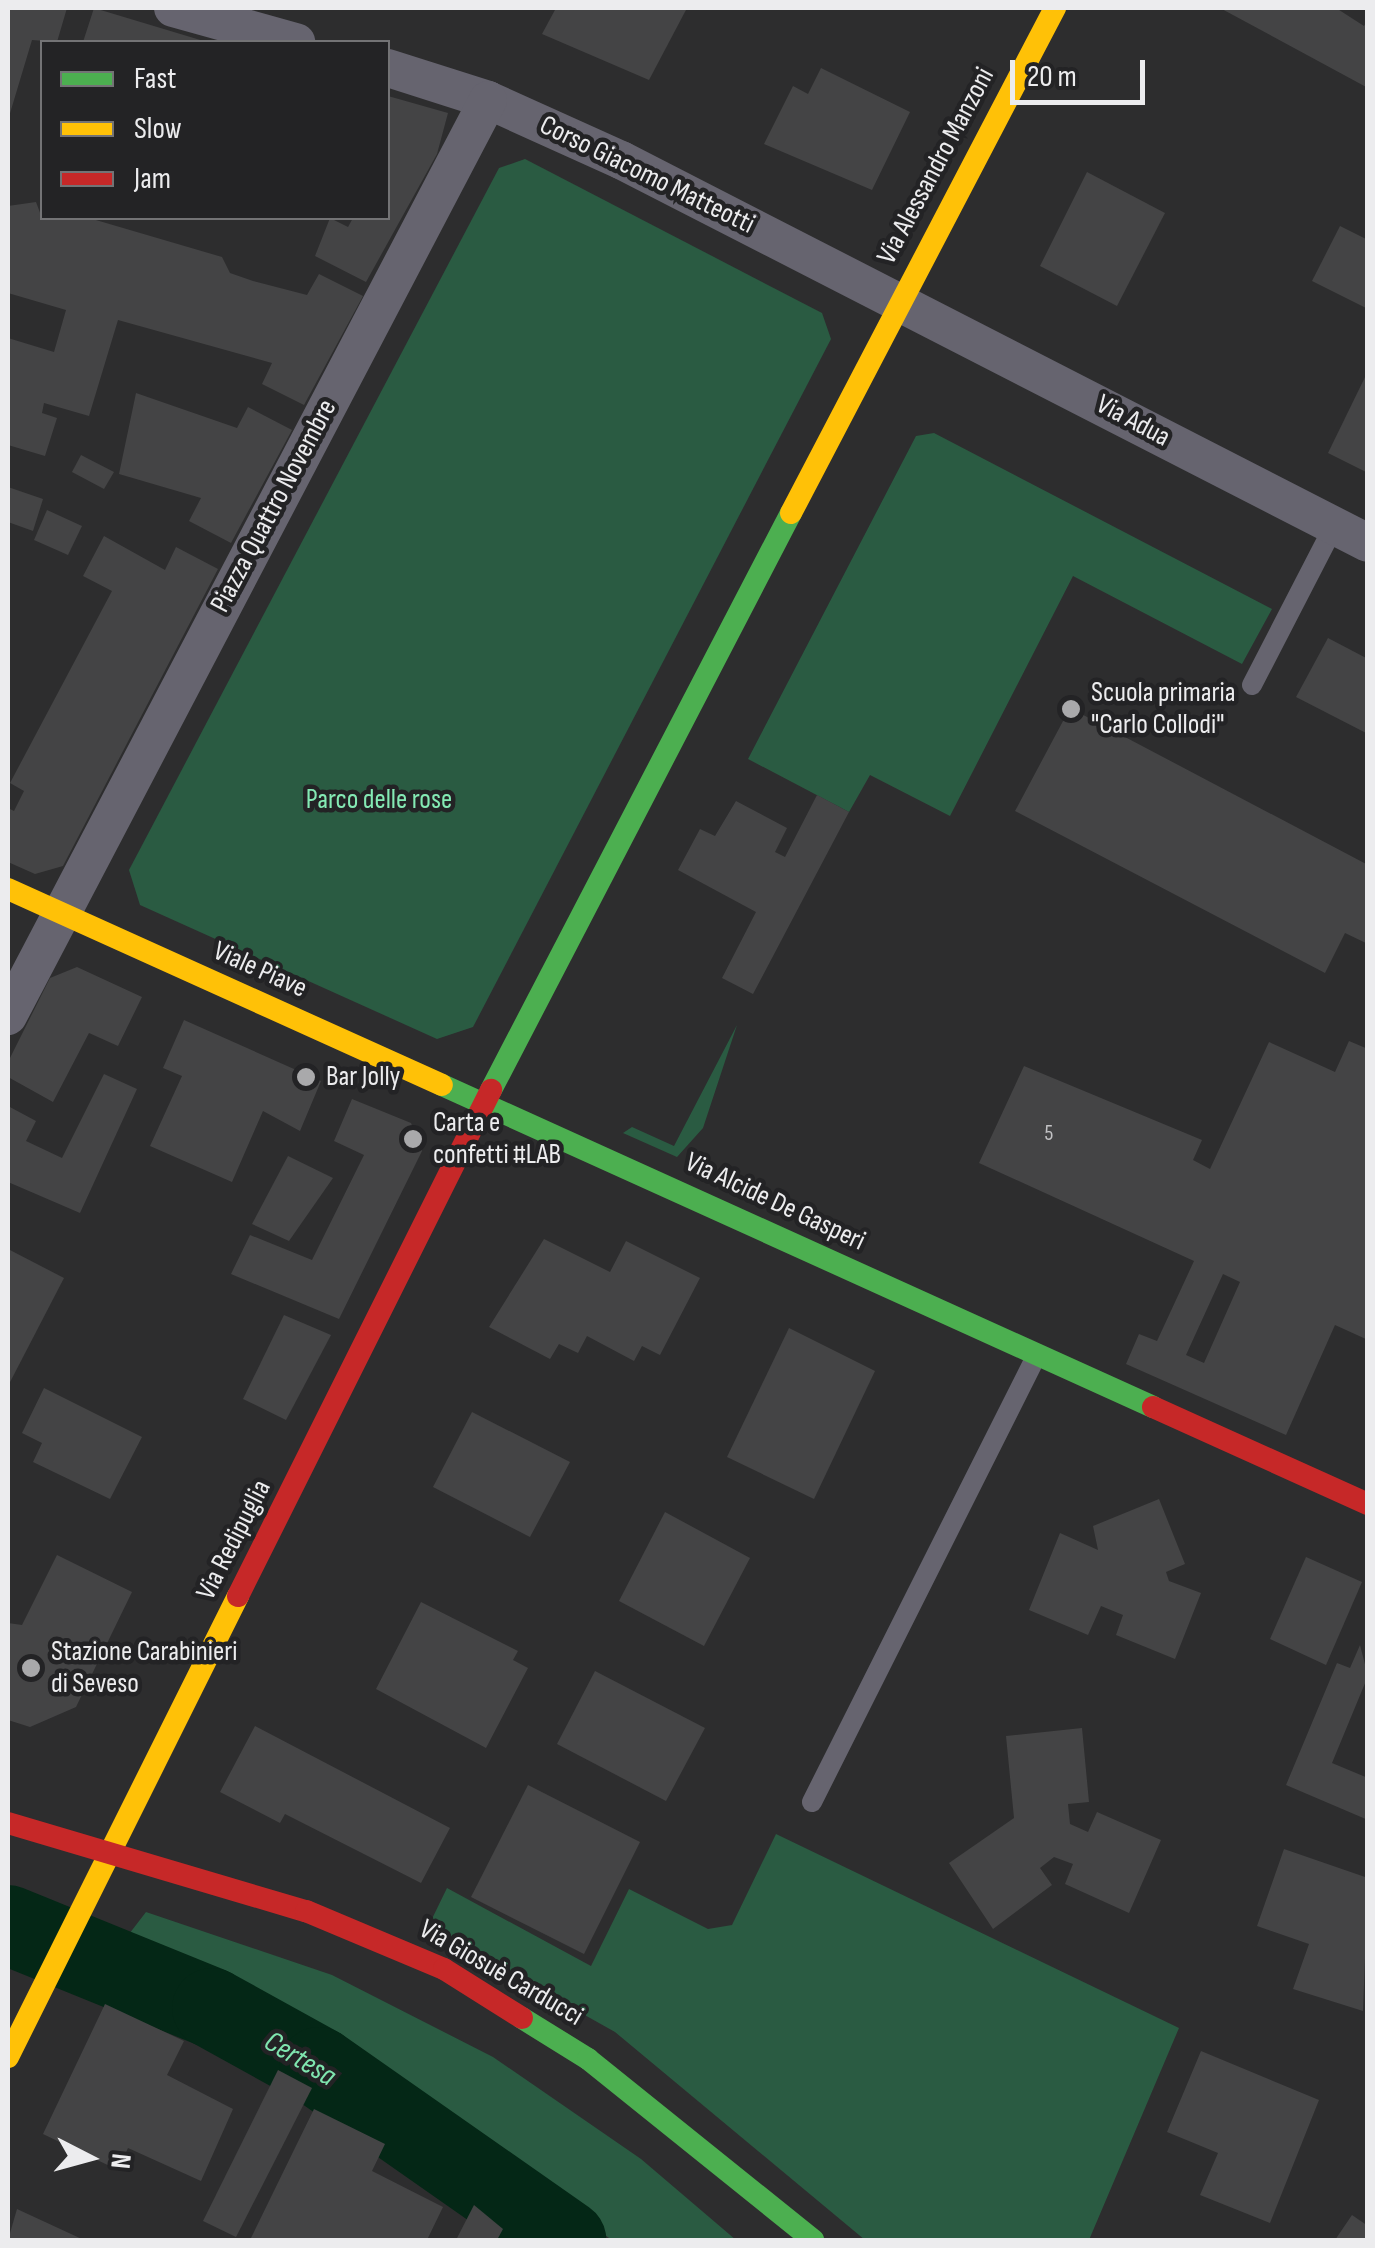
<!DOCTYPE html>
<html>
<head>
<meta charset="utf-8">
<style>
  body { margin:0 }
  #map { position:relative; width:1375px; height:2248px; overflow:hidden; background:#2d2d2e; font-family:"Sofia Sans Condensed",sans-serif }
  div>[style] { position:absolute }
  .green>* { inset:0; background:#2a5b42 }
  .river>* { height:80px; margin:-40px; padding:0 40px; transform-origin:40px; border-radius:40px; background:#042716 }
  .building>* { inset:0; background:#444445 }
  .lane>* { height:20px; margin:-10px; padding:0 10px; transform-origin:10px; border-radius:10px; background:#66646f }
  .street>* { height:38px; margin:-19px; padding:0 19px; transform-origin:19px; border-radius:19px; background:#66646f }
  .fast>* { height:22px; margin:-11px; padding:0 11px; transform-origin:11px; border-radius:11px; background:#4caf50 }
  .slow>* { height:22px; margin:-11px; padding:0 11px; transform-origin:11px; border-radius:11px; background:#ffc107 }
  .jam>* { height:22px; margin:-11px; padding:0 11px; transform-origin:11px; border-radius:11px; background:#c62828 }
  .dots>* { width:28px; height:28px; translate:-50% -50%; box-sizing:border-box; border:5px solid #232325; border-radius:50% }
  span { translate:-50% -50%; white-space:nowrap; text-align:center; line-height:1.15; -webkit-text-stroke:9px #232325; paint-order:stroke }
  .number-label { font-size:22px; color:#c2c2c4 }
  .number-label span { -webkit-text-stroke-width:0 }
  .street-label { font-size:28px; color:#ececee }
  .poi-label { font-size:28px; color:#ececee }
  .left { translate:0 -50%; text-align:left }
  .park-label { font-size:28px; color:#84eab4 }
  .water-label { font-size:30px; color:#7fe5af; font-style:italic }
  .frame { position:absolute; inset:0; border:10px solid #ececee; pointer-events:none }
  .legend { position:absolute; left:40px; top:40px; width:350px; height:180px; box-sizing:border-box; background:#232325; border:2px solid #737375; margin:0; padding:12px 18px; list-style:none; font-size:30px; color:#ececee }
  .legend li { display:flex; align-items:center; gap:20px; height:50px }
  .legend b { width:50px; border:2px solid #737375 }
  .north { position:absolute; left:40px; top:2108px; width:100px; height:100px; -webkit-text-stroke:8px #232325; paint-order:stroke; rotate:96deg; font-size:28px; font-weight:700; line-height:40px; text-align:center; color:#ececee }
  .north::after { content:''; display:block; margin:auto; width:35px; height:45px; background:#ececee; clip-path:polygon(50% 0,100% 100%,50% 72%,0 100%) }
  .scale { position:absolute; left:1010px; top:60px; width:135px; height:45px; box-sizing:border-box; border:5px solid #ececee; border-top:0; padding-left:12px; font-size:30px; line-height:35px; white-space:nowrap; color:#ececee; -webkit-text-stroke:8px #232325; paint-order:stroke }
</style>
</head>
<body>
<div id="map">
  <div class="green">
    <div style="clip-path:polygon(525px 159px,822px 313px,831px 339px,473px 1027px,437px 1039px,140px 905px,129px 870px,499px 168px)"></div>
    <div style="clip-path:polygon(934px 433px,1272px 609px,1242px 664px,1073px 576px,950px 816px,870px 775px,849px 812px,748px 759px,916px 436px)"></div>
    <div style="clip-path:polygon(737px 1025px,703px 1128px,677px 1157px,623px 1133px,632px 1127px,674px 1146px)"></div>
    <div style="clip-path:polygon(776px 1834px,1179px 2028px,1089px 2240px,865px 2240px,615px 2032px,428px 1927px,447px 1888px,591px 1966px,629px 1889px,708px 1929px,732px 1925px)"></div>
    <div style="clip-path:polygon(146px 1912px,332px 1975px,493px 2057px,641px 2159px,736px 2240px,612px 2240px,312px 2034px,116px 1951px)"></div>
  </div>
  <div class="river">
    <div style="left:8px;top:1925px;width:220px;rotate:22.1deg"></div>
    <div style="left:212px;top:2008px;width:122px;rotate:28.9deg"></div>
    <div style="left:319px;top:2067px;width:302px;rotate:35deg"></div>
  </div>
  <div class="building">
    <div style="clip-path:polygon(8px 8px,67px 8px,57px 42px,32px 40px,8px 120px)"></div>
    <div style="clip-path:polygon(94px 8px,207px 42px,83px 42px)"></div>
    <div style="clip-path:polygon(556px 8px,687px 8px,649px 80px,542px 34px)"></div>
    <div style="clip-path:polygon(1220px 8px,1336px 8px,1364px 26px,1368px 19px,1368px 88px)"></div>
    <div style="clip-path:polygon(821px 68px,910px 112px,872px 190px,764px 144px,793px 86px,808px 94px)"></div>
    <div style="clip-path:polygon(388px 96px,448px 113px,437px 154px,366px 282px,315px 256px,330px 218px,348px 227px,353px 218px,388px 218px)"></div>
    <div style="clip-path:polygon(1087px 172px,1165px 213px,1117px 306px,1040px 266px)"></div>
    <div style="clip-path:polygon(36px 202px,42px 218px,89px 218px,222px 257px,230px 273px,253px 281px,307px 295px,319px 274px,363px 296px,304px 405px,262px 384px,272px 363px,118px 320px,89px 416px,44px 403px,42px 413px,57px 418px,45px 456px,8px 445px,8px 338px,54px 352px,66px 310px,8px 293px,8px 206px)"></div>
    <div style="clip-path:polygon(1340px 226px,1368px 240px,1368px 309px,1312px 281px)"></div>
    <div style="clip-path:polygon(1368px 371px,1368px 473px,1328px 453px)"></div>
    <div style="clip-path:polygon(136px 393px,237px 428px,248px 407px,292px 430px,231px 543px,189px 521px,201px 498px,119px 474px)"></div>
    <div style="clip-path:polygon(81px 455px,114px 472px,104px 489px,72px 472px)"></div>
    <div style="clip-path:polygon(8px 487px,43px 499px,33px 531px,8px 522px)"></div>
    <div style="clip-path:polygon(47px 510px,82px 526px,68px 555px,34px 540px)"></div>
    <div style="clip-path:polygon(104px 536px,165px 570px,176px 547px,218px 569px,63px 866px,35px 874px,8px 862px,8px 808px,14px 811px,24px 791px,10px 783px,112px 591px,83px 576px)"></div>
    <div style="clip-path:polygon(1328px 638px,1368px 659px,1368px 734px,1296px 697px)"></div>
    <div style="clip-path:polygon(1070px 708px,1368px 865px,1368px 944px,1345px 933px,1325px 973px,1015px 811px)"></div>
    <div style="clip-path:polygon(817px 795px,849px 812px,753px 994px,722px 978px,756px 912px,678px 870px,700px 829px,715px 836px,736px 801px,787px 828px,775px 852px,785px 857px)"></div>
    <div style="clip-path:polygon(77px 967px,142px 997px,118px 1046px,89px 1033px,53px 1102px,8px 1077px,8px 1062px,50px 978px)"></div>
    <div style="clip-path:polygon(184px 1020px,321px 1081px,300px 1131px,263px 1111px,232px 1182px,150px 1146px,182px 1076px,163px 1068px)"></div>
    <div style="clip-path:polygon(evenodd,1349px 1041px,1368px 1049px,1368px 1340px,1335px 1325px,1286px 1435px,1126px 1364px,1139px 1334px,1157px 1341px,1194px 1261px,979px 1163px,1024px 1066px,1202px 1140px,1193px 1160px,1210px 1169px,1269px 1042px,1335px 1072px,1349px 1041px,1223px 1274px,1240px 1282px,1204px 1363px,1186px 1355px,1223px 1274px)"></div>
    <div style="clip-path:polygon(104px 1074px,137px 1089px,80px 1213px,8px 1182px,8px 1106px,36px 1121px,26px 1141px,62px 1158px)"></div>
    <div style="clip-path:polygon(352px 1099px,411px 1123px,422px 1151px,339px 1319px,231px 1274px,250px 1235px,312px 1260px,364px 1155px,334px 1141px)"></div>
    <div style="clip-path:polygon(288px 1156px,333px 1178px,289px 1241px,252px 1224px)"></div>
    <div style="clip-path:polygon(544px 1239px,610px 1272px,626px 1241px,700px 1278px,660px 1355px,642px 1346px,634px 1361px,587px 1336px,578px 1353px,559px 1344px,550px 1359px,489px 1327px)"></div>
    <div style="clip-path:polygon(8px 1249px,64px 1278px,8px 1386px)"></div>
    <div style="clip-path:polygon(284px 1315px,331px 1335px,286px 1420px,243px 1399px)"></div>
    <div style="clip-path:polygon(789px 1328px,875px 1371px,814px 1499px,727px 1457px)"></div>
    <div style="clip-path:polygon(44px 1388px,142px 1437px,110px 1499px,33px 1462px,42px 1443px,22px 1433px)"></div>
    <div style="clip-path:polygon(472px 1412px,570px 1462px,530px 1537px,433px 1487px)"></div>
    <div style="clip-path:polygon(1159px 1499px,1185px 1564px,1166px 1572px,1169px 1581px,1201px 1593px,1175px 1659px,1116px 1635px,1123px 1615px,1101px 1606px,1088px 1635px,1029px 1610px,1060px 1533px,1098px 1550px,1093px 1526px)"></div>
    <div style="clip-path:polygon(665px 1512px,750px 1558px,704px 1646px,619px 1601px)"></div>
    <div style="clip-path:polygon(57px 1555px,132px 1592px,76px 1707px,30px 1727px,8px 1720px,8px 1623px,22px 1625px)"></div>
    <div style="clip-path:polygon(1306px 1557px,1362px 1582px,1326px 1665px,1270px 1639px)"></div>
    <div style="clip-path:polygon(421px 1602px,518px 1651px,513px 1660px,528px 1668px,486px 1748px,376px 1689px)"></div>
    <div style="clip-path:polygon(1360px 1645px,1368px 1676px,1332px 1763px,1368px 1778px,1368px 1820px,1286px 1785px,1337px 1663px,1350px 1668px)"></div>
    <div style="clip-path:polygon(595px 1671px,705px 1728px,666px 1801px,557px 1744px)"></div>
    <div style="clip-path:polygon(255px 1726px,450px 1828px,421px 1883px,285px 1814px,280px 1823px,220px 1792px)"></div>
    <div style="clip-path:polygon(1082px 1728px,1089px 1802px,1068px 1804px,1070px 1824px,1088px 1832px,1097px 1812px,1161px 1840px,1129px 1913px,1065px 1884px,1073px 1864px,1054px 1857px,1040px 1868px,1052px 1885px,993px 1929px,949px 1863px,1014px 1818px,1006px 1736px)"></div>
    <div style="clip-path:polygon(528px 1785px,640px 1842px,584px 1954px,471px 1897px)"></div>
    <div style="clip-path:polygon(1284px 1849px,1368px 1878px,1363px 2011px,1293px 1989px,1309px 1944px,1257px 1926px)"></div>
    <div style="clip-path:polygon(105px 2004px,184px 2041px,167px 2075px,233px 2109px,201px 2181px,128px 2148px,118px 2170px,43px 2134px)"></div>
    <div style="clip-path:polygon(1201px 2051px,1319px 2100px,1270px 2223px,1200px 2195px,1218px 2153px,1167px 2132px)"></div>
    <div style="clip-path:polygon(278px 2070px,312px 2088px,236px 2237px,203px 2221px)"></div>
    <div style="clip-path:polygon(314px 2109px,385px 2144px,372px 2171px,443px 2207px,427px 2240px,251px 2238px)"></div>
    <div style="clip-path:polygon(474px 2205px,503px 2229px,497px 2240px,456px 2240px)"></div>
    <div style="clip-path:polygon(17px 2209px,84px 2240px,8px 2240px)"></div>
    <div style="clip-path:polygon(1352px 2215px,1368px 2226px,1368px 2240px,1335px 2240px)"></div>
  </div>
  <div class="lane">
    <div style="left:1252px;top:685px;width:179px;rotate:-62.7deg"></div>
    <div style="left:812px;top:1802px;width:498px;rotate:-63.3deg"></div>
  </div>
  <div class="street">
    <div style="left:173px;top:8px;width:128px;rotate:15.5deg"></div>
    <div style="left:388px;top:68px;width:105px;rotate:17.7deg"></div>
    <div style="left:488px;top:100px;width:146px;rotate:24.3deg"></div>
    <div style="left:621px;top:160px;width:839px;rotate:27.15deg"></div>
    <div style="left:8px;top:1016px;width:1034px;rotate:-62.34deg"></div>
  </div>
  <div class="fast">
    <div style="left:442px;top:1085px;width:781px;rotate:24.36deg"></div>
    <div style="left:491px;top:1090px;width:650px;rotate:-62.53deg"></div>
    <div style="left:522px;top:2018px;width:78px;rotate:31.8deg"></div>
    <div style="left:588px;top:2059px;width:289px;rotate:38.8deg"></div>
  </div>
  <div class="slow">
    <div style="left:791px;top:513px;width:570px;rotate:-62.4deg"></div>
    <div style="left:8px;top:889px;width:476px;rotate:24.3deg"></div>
    <div style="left:8px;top:2057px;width:515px;rotate:-63.48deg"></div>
  </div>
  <div class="jam">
    <div style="left:1153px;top:1407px;width:236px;rotate:24.3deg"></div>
    <div style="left:238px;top:1596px;width:566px;rotate:-63.43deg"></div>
    <div style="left:8px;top:1823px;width:311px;rotate:16.5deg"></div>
    <div style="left:306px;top:1911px;width:150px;rotate:22.8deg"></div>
    <div style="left:444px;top:1969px;width:92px;rotate:32.1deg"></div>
  </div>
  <div class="dots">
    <div style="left:1071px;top:709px;background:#a9a9ab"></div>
    <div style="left:306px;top:1077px;background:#a9a9ab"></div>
    <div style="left:413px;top:1139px;background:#a9a9ab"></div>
    <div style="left:31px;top:1668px;background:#a9a9ab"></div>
  </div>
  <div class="number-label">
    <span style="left:1049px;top:1134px">5</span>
  </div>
  <div class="street-label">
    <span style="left:936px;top:166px;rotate:-62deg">Via Alessandro Manzoni</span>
    <span style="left:647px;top:175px;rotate:26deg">Corso Giacomo Matteotti</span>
    <span style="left:1133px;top:421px;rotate:28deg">Via Adua</span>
    <span style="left:274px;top:506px;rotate:-62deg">Piazza Quattro Novembre</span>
    <span style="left:260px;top:970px;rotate:24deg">Viale Piave</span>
    <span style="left:775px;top:1202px;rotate:25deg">Via Alcide De Gasperi</span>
    <span style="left:234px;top:1540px;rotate:-63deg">Via Redipuglia</span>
    <span style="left:501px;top:1973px;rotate:30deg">Via Giosuè Carducci</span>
  </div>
  <div class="poi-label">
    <span class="left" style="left:1091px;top:709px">Scuola primaria<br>"Carlo Collodi"</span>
    <span class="left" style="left:326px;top:1077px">Bar Jolly</span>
    <span class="left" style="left:433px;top:1139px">Carta e<br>confetti #LAB</span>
    <span class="left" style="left:51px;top:1668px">Stazione Carabinieri<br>di Seveso</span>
  </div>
  <div class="park-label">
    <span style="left:379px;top:800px">Parco delle rose</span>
  </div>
  <div class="water-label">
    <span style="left:300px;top:2059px;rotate:31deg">Certesa</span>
  </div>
  <div class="frame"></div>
  <ul class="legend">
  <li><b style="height:12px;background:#4caf50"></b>Fast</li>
  <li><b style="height:12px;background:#ffc107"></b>Slow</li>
  <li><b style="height:12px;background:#c62828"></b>Jam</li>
  </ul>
  <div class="north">N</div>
  <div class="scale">20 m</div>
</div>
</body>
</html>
